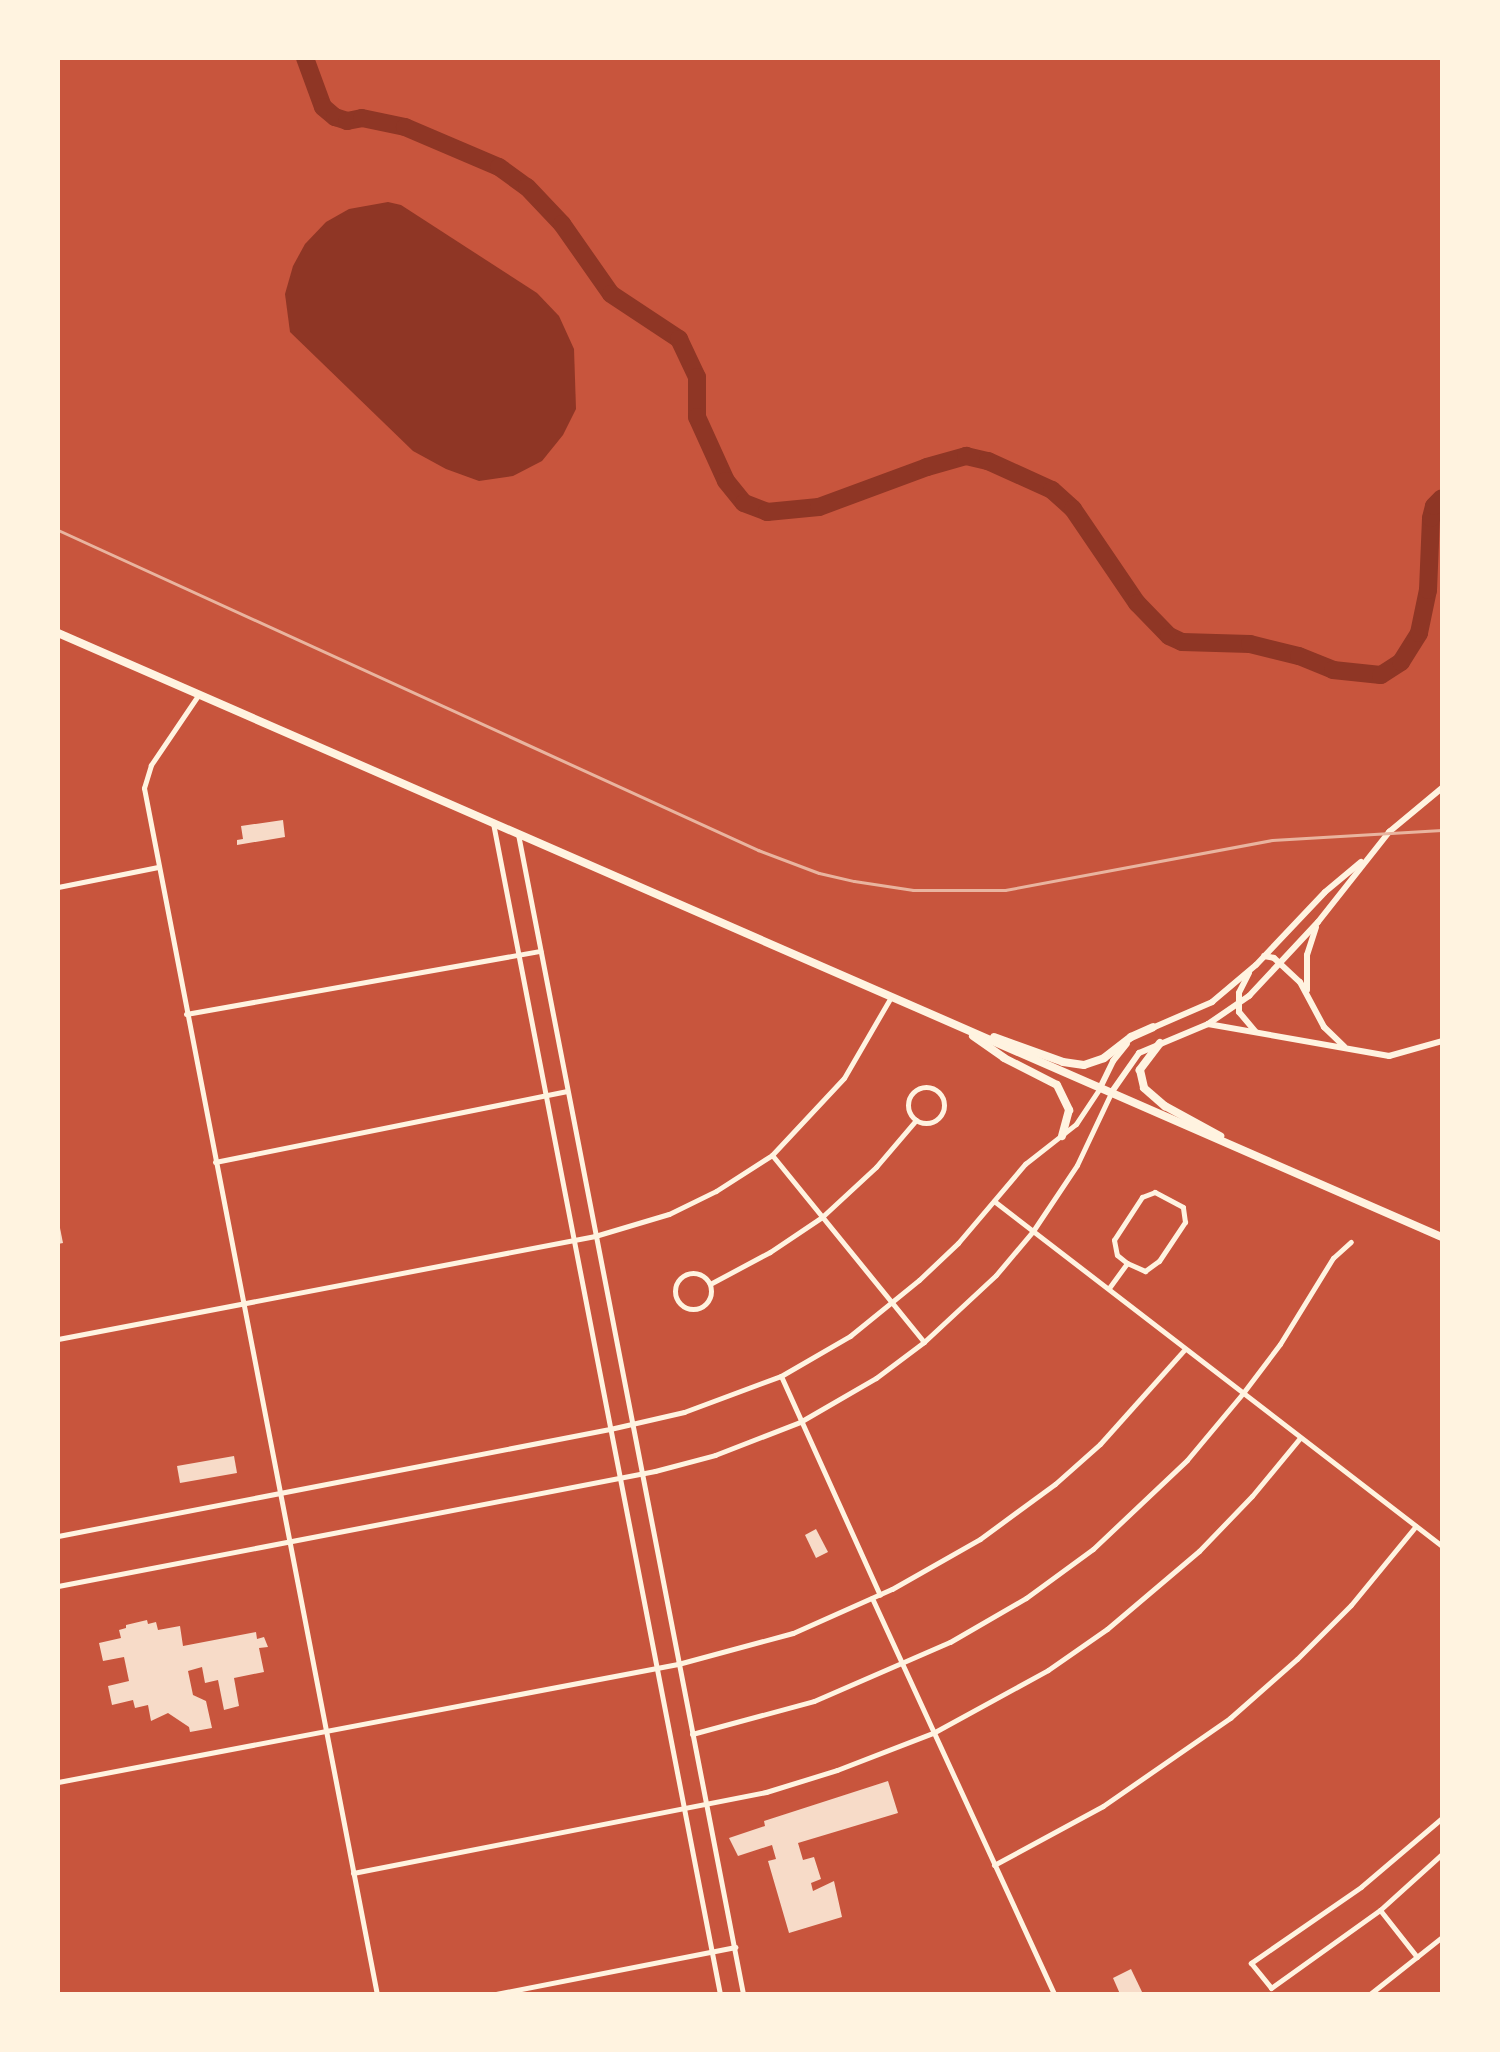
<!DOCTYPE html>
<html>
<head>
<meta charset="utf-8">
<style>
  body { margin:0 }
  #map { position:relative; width:1500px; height:2052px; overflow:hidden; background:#c8553d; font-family:"Roboto Serif",serif }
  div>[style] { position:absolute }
  .water>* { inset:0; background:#8f3625 }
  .river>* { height:18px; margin:-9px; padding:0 9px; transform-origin:9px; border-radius:9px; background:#8f3625 }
  .building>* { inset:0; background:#f7dbc8 }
  .minor>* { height:5px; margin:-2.5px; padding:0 2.5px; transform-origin:2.5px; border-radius:2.5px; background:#fff3e0 }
  .minor>.ring { margin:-2.5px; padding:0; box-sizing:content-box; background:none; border:5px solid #fff3e0; border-radius:50% }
  .tertiary>* { height:6px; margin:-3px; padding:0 3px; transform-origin:3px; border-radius:3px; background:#fff3e0 }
  .primary>* { height:8px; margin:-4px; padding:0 4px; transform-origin:4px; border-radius:4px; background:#fff3e0 }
  .rail>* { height:3px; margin:-1.5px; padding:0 1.5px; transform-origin:1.5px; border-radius:1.5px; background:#e9b49f }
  span { translate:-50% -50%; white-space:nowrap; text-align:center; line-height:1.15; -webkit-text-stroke:8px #fff3e0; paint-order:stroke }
  .frame { position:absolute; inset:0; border:60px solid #fff3e0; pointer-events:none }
</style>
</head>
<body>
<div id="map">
  <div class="water">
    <div style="clip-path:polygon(388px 202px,401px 205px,537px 293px,559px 316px,574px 349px,576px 409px,563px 435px,542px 461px,513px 476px,479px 481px,446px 469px,413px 451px,290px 332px,285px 294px,293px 266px,305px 244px,326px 222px,349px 209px)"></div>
  </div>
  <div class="river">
    <div style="left:305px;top:58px;width:52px;rotate:69.8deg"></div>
    <div style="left:323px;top:107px;width:16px;rotate:40deg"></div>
    <div style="left:335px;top:117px;width:13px;rotate:18deg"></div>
    <div style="left:347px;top:121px;width:15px;rotate:-11deg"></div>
    <div style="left:362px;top:118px;width:44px;rotate:11.8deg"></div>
    <div style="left:405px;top:127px;width:102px;rotate:23.1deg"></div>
    <div style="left:499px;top:167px;width:34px;rotate:36deg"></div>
    <div style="left:527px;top:187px;width:51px;rotate:46.6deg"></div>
    <div style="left:562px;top:224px;width:85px;rotate:55deg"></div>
    <div style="left:611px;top:294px;width:82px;rotate:33.5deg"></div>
    <div style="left:679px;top:339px;width:42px;rotate:64.7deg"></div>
    <div style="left:697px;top:377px;width:40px;rotate:90deg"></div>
    <div style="left:697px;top:417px;width:70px;rotate:65.6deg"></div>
    <div style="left:726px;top:481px;width:28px;rotate:51deg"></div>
    <div style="left:744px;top:503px;width:25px;rotate:21deg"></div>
    <div style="left:767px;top:512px;width:52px;rotate:-5.5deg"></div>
    <div style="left:819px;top:507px;width:115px;rotate:-20.3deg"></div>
    <div style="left:927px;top:467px;width:41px;rotate:-15.8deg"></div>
    <div style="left:966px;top:456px;width:23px;rotate:13deg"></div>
    <div style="left:988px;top:461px;width:70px;rotate:24.4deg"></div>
    <div style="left:1052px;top:490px;width:28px;rotate:42deg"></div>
    <div style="left:1073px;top:509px;width:114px;rotate:55.8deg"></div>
    <div style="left:1137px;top:603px;width:46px;rotate:45.9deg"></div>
    <div style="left:1169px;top:636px;width:14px;rotate:25deg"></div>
    <div style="left:1182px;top:642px;width:68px;rotate:1.7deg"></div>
    <div style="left:1250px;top:644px;width:50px;rotate:13.8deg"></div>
    <div style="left:1299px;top:656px;width:37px;rotate:22deg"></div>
    <div style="left:1333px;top:670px;width:48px;rotate:5.9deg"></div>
    <div style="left:1381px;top:675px;width:24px;rotate:-33deg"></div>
    <div style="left:1401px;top:662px;width:34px;rotate:-58deg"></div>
    <div style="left:1419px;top:633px;width:44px;rotate:-78.2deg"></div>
    <div style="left:1428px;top:590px;width:72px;rotate:-87.6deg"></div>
    <div style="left:1431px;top:518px;width:12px;rotate:-76deg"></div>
    <div style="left:1434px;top:506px;width:11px;rotate:-45deg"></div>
  </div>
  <div class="building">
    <div style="clip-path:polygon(283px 820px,285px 837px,237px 845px,237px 840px,243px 839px,241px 826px)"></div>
    <div style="clip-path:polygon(59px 1223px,63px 1243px,58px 1244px,58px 1224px)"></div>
    <div style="clip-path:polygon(234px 1456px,237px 1473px,180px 1483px,177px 1466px)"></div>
    <div style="clip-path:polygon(816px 1529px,828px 1552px,816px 1558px,805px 1535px)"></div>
    <div style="clip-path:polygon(147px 1620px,148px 1624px,156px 1622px,158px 1630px,180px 1626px,183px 1646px,256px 1632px,257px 1639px,264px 1637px,268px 1647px,259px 1648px,264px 1672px,234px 1678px,239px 1706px,224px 1710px,218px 1680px,205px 1683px,202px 1667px,188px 1671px,193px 1695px,206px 1701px,212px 1728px,190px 1732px,189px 1727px,168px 1713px,151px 1721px,148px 1705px,135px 1708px,133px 1700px,112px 1705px,108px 1686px,129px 1681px,124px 1657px,103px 1661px,99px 1643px,121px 1638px,119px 1630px,126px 1628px,126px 1625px)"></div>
    <div style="clip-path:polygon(888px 1781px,898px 1813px,798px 1843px,803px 1860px,814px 1857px,821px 1879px,811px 1883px,813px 1891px,834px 1881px,842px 1917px,789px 1933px,768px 1861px,776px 1859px,772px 1845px,738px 1856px,729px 1838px,765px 1826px,764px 1821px)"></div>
    <div style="clip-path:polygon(1131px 1969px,1143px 1994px,1120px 1994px,1113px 1978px)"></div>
  </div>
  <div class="minor">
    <div style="left:199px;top:694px;width:86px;rotate:124.1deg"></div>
    <div style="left:151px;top:765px;width:24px;rotate:107deg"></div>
    <div style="left:144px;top:788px;width:1228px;rotate:79.07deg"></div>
    <div style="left:493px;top:823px;width:1193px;rotate:79.03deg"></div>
    <div style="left:518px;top:834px;width:1182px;rotate:79.02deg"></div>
    <div style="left:58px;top:887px;width:102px;rotate:-11.3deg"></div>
    <div style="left:186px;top:1014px;width:360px;rotate:-10.1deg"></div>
    <div class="ring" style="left:908px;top:1087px;width:31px;height:31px"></div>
    <div style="left:772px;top:1155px;width:241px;rotate:50.9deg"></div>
    <div style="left:215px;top:1162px;width:358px;rotate:-11.4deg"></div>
    <div style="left:994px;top:1201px;width:565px;rotate:37.6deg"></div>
    <div class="ring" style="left:675px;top:1273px;width:31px;height:31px"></div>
    <div style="left:710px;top:1284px;width:68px;rotate:-28.1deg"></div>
    <div style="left:770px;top:1252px;width:63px;rotate:-33.9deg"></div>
    <div style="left:822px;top:1217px;width:74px;rotate:-42.8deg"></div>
    <div style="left:876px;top:1167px;width:62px;rotate:-49.6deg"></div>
    <div style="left:1109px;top:1288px;width:31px;rotate:-54deg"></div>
    <div style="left:1127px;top:1263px;width:20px;rotate:24deg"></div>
    <div style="left:1145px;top:1271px;width:17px;rotate:-36deg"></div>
    <div style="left:1159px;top:1261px;width:47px;rotate:-56.3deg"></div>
    <div style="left:1185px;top:1222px;width:15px;rotate:-98deg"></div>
    <div style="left:1183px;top:1207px;width:32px;rotate:-152deg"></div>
    <div style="left:1155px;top:1192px;width:14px;rotate:159deg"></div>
    <div style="left:1142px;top:1197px;width:51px;rotate:123.1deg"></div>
    <div style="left:1114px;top:1240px;width:15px;rotate:79deg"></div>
    <div style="left:1117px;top:1255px;width:13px;rotate:39deg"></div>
    <div style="left:58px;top:1339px;width:547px;rotate:-10.86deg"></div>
    <div style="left:595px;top:1236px;width:77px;rotate:-16.6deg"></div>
    <div style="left:669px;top:1214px;width:52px;rotate:-26.1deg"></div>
    <div style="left:716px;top:1191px;width:67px;rotate:-32.7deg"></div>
    <div style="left:772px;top:1155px;width:105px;rotate:-46.9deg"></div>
    <div style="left:844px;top:1078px;width:94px;rotate:-59.9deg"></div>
    <div style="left:781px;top:1376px;width:240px;rotate:65.7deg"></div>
    <div style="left:58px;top:1536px;width:562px;rotate:-10.97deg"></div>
    <div style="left:610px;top:1429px;width:76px;rotate:-12.9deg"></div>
    <div style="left:684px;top:1412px;width:103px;rotate:-20.4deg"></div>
    <div style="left:781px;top:1376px;width:80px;rotate:-30.1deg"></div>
    <div style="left:850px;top:1336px;width:89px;rotate:-39.1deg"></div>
    <div style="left:919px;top:1280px;width:54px;rotate:-43.5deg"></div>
    <div style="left:958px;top:1243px;width:104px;rotate:-49.7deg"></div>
    <div style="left:1025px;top:1164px;width:65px;rotate:-38.1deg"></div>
    <div style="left:1076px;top:1124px;width:43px;rotate:-56.3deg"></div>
    <div style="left:58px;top:1586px;width:608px;rotate:-10.9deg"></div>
    <div style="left:655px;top:1471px;width:62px;rotate:-14.9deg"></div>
    <div style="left:715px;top:1455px;width:91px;rotate:-21.2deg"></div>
    <div style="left:800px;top:1422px;width:88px;rotate:-30.1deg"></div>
    <div style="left:876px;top:1378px;width:60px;rotate:-36.9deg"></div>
    <div style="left:924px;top:1342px;width:98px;rotate:-42.9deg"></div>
    <div style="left:996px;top:1275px;width:57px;rotate:-49.9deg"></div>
    <div style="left:1033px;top:1231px;width:79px;rotate:-56.3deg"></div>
    <div style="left:1077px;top:1165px;width:80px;rotate:-64.7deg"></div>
    <div style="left:872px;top:1598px;width:436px;rotate:65.3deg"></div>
    <div style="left:692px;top:1734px;width:126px;rotate:-15.1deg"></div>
    <div style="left:814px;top:1701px;width:148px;rotate:-23.5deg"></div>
    <div style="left:950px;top:1642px;width:88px;rotate:-30.1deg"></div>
    <div style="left:1026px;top:1598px;width:83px;rotate:-36.2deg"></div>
    <div style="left:1093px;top:1549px;width:129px;rotate:-43.4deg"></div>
    <div style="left:1187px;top:1460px;width:87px;rotate:-50.1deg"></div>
    <div style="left:1243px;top:1393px;width:61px;rotate:-52.9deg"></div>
    <div style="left:1280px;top:1344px;width:101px;rotate:-58.4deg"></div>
    <div style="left:1333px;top:1258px;width:24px;rotate:-42deg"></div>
    <div style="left:58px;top:1782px;width:631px;rotate:-10.78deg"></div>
    <div style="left:678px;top:1664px;width:119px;rotate:-15.1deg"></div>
    <div style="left:793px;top:1633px;width:108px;rotate:-24deg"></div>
    <div style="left:892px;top:1589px;width:101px;rotate:-29.6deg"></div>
    <div style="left:980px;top:1539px;width:93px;rotate:-36.3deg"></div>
    <div style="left:1055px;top:1484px;width:60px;rotate:-41.6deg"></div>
    <div style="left:1100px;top:1444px;width:127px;rotate:-48.2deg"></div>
    <div style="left:1442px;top:1818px;width:106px;rotate:139.6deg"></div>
    <div style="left:1361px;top:1887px;width:134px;rotate:145.4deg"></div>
    <div style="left:1251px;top:1963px;width:32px;rotate:51deg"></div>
    <div style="left:1271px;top:1988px;width:134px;rotate:-35.6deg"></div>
    <div style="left:1380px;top:1910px;width:84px;rotate:-42.1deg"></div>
    <div style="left:994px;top:1865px;width:124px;rotate:-28.4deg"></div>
    <div style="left:1103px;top:1806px;width:155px;rotate:-34.7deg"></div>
    <div style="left:1230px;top:1718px;width:89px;rotate:-41.4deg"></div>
    <div style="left:1297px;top:1659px;width:76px;rotate:-45deg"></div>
    <div style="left:1351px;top:1605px;width:102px;rotate:-50.6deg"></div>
    <div style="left:353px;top:1873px;width:421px;rotate:-11.1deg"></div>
    <div style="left:766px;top:1792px;width:74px;rotate:-17.2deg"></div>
    <div style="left:837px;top:1770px;width:103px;rotate:-21.1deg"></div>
    <div style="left:933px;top:1733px;width:131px;rotate:-28.7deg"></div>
    <div style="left:1048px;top:1670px;width:72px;rotate:-34.8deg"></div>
    <div style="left:1107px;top:1629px;width:121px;rotate:-40.3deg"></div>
    <div style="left:1199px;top:1551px;width:76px;rotate:-46.1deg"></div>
    <div style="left:1252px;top:1496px;width:75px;rotate:-50.4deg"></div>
    <div style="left:1380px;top:1910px;width:60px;rotate:51.8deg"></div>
    <div style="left:496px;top:1994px;width:244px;rotate:-11.1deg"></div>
    <div style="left:1370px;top:1994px;width:92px;rotate:-38.4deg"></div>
  </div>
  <div class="tertiary">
    <div style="left:1264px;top:956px;width:10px;rotate:11deg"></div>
    <div style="left:1274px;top:958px;width:35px;rotate:43deg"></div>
    <div style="left:1300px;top:982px;width:51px;rotate:61.9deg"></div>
    <div style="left:1324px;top:1027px;width:28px;rotate:44deg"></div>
    <div style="left:1249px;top:973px;width:22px;rotate:117deg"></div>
    <div style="left:1239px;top:993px;width:19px;rotate:90deg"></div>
    <div style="left:1239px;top:1012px;width:26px;rotate:50deg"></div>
    <div style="left:1307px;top:990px;width:35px;rotate:-90deg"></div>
    <div style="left:1307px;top:955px;width:29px;rotate:-72deg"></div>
    <div style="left:1208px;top:1024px;width:184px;rotate:10deg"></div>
    <div style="left:1389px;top:1056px;width:55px;rotate:-15.8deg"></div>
    <div style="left:1150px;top:1029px;width:68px;rotate:-23.5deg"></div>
    <div style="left:1212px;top:1002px;width:57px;rotate:-40.1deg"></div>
    <div style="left:1256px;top:965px;width:100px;rotate:-46.6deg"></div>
    <div style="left:1325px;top:892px;width:47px;rotate:-39.8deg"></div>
    <div style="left:1100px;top:1088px;width:30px;rotate:-64deg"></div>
    <div style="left:1113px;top:1061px;width:22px;rotate:-51deg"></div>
    <div style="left:1111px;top:1093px;width:49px;rotate:-55deg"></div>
    <div style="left:1139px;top:1053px;width:75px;rotate:-22.8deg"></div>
    <div style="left:1208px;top:1024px;width:50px;rotate:-34.3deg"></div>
    <div style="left:1249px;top:996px;width:101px;rotate:-47deg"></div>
    <div style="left:1318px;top:922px;width:115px;rotate:-51.7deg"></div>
    <div style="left:1389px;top:832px;width:69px;rotate:-39.7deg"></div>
  </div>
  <div class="primary">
    <div style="left:58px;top:633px;width:1510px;rotate:23.58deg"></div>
    <div style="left:973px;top:1036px;width:38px;rotate:35deg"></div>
    <div style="left:1004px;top:1058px;width:59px;rotate:27deg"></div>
    <div style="left:1057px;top:1085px;width:28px;rotate:64deg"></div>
    <div style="left:1069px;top:1110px;width:27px;rotate:105deg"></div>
    <div style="left:994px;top:1037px;width:73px;rotate:19.9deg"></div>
    <div style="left:1063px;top:1062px;width:21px;rotate:8deg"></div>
    <div style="left:1084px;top:1065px;width:21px;rotate:-19deg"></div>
    <div style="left:1104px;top:1058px;width:34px;rotate:-38deg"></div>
    <div style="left:1131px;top:1037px;width:24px;rotate:-24deg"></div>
    <div style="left:1160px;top:1043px;width:34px;rotate:127deg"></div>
    <div style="left:1140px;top:1070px;width:18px;rotate:77deg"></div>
    <div style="left:1144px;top:1088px;width:28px;rotate:41deg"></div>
    <div style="left:1165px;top:1106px;width:63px;rotate:28.6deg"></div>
  </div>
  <div class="rail">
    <div style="left:58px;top:530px;width:770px;rotate:24.57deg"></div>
    <div style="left:758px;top:850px;width:65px;rotate:20.7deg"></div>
    <div style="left:819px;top:873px;width:36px;rotate:13deg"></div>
    <div style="left:854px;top:881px;width:60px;rotate:8.7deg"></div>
    <div style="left:913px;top:890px;width:92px"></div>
    <div style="left:1005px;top:890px;width:272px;rotate:-10.6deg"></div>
    <div style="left:1272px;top:840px;width:170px;rotate:-3.4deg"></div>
  </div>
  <div class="frame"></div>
</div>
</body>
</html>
